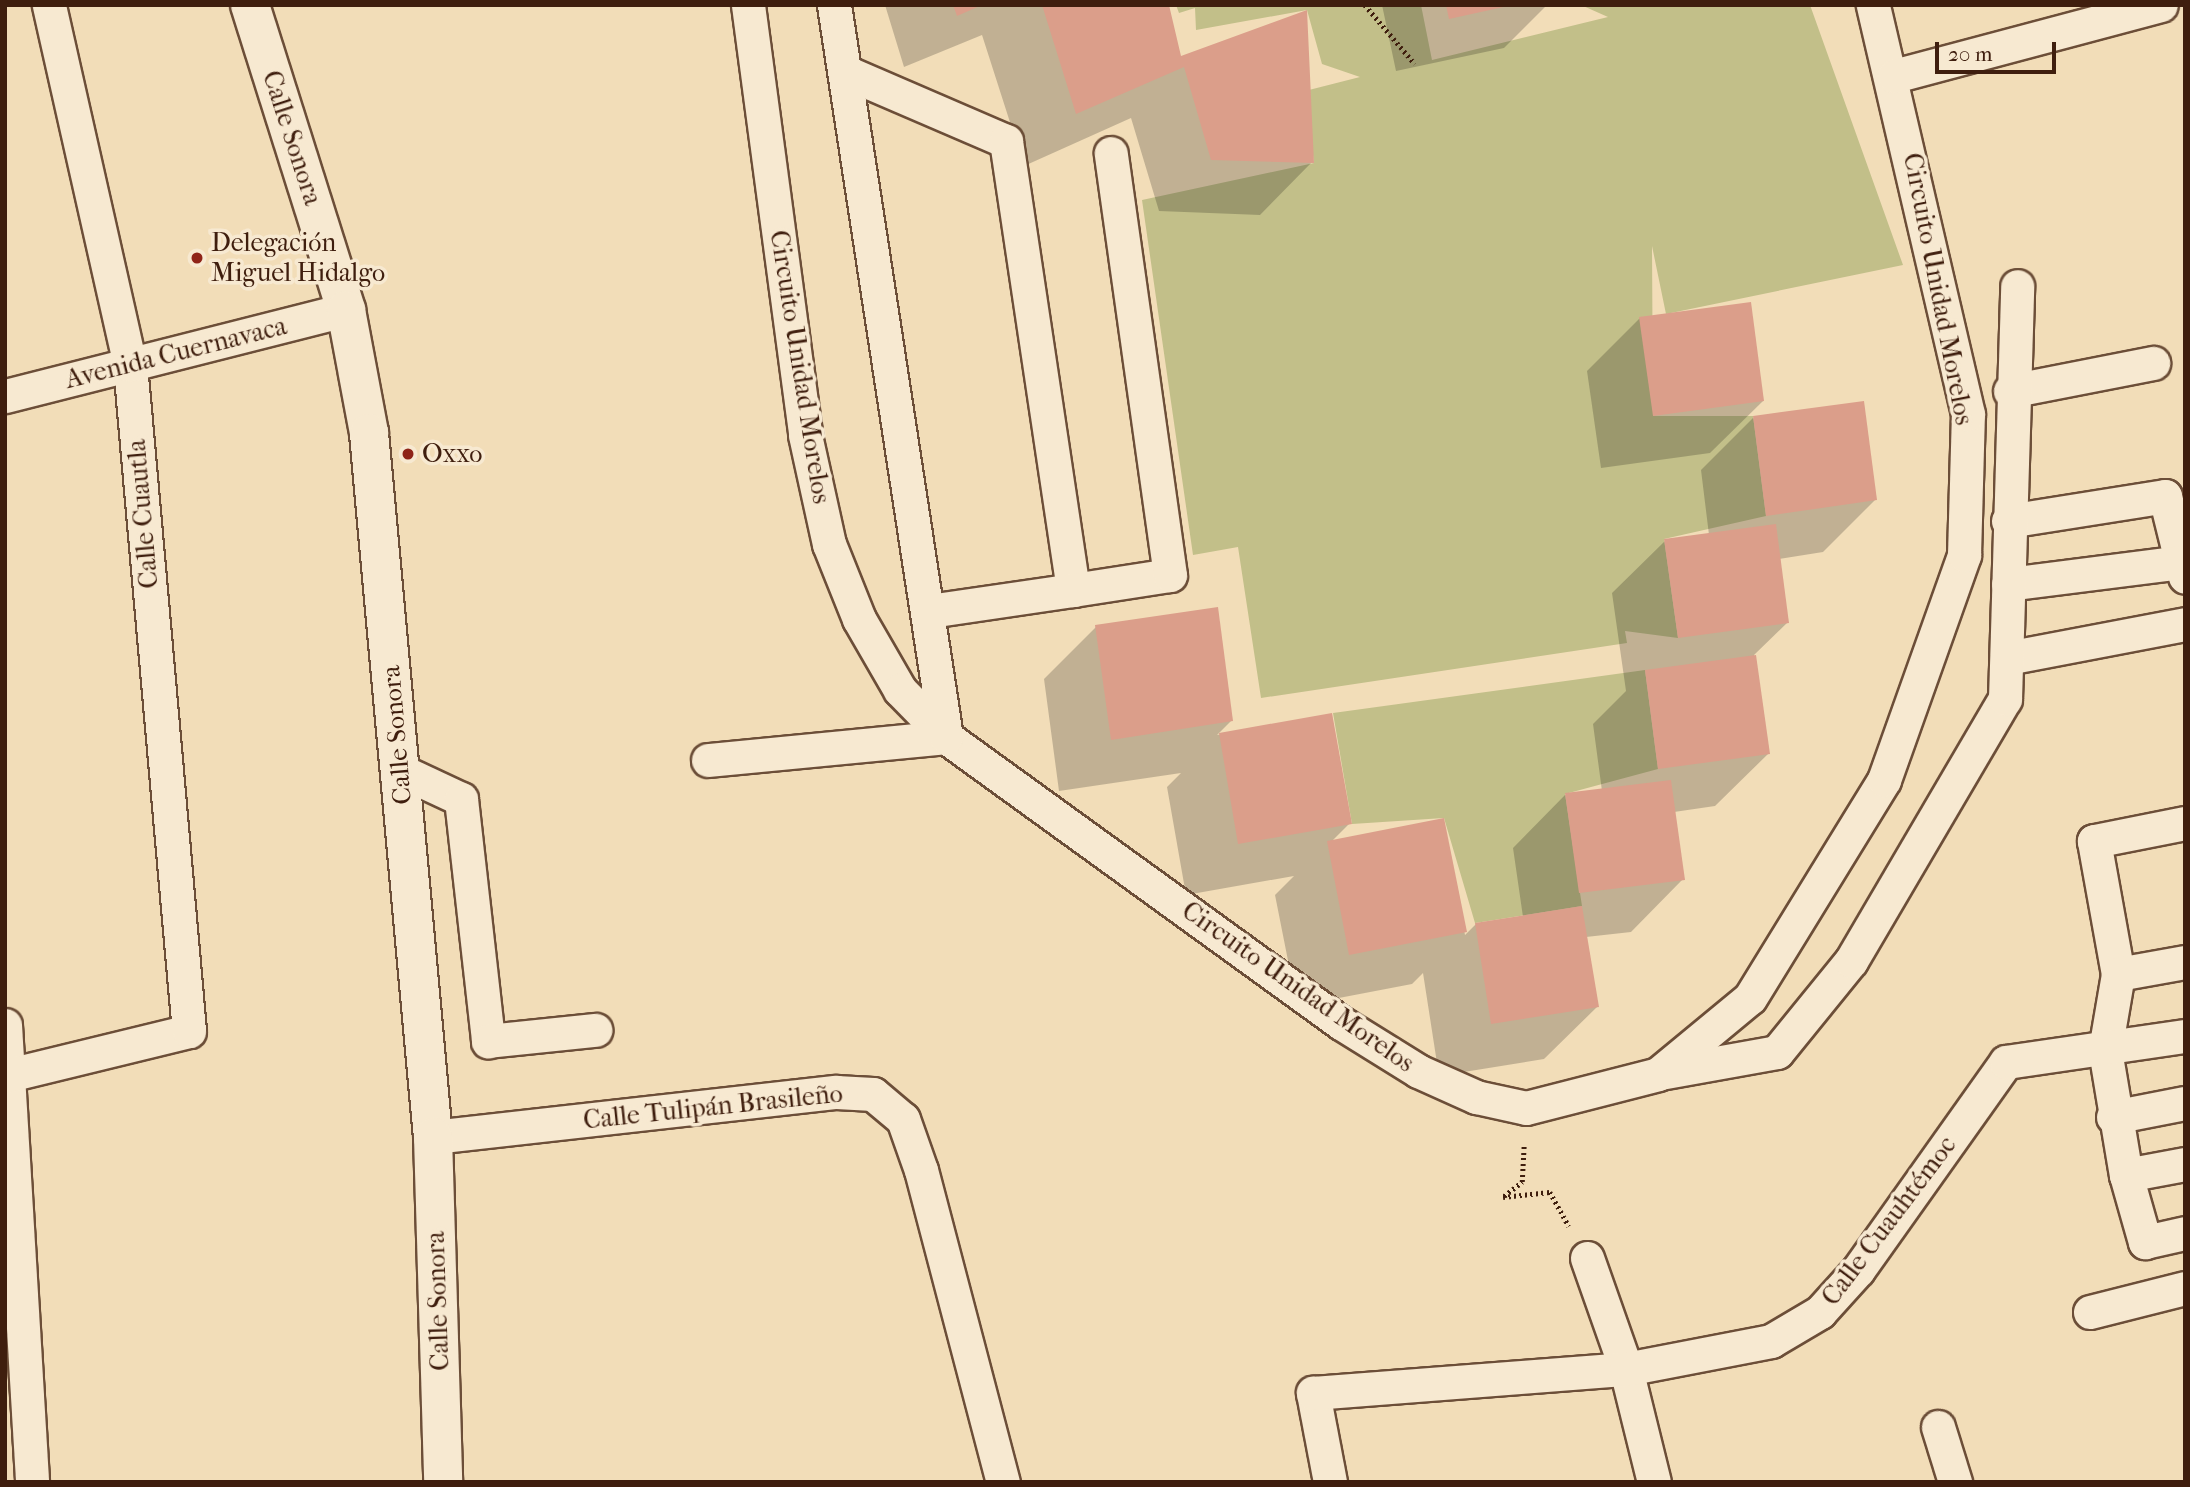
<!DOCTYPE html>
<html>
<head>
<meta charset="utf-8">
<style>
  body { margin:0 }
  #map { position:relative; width:2190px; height:1487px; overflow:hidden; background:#f2ddb8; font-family:"IM FELL French Canon",serif }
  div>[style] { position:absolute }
  .green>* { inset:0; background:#c2bf89 }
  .shadow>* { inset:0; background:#0003 }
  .building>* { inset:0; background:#db9e8a }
  .path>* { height:4.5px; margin-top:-2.25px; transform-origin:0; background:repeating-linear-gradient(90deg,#3f1e0e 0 2px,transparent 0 5.5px) }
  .roads { filter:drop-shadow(2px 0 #6c4e38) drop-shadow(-2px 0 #6c4e38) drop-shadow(0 2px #6c4e38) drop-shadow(0 -2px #6c4e38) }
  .minor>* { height:33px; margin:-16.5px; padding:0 16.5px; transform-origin:16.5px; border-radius:16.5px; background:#f7e9d1 }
  .tertiary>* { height:38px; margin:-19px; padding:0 19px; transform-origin:19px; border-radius:19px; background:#f7e9d1 }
  .dots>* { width:19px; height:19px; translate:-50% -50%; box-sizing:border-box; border:4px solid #f7e9d1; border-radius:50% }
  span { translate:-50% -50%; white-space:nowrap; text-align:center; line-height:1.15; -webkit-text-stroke:7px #f7e9d1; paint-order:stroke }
  .street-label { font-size:26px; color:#3f1e0e }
  .poi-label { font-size:26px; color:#3f1e0e }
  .left { translate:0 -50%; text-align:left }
  .frame { position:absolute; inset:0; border:7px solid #3f1e0e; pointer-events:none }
  .scale { position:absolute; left:1935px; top:42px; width:121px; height:32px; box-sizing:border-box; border:4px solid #3f1e0e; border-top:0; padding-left:9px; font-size:21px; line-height:24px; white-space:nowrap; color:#3f1e0e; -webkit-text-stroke:5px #f7e9d1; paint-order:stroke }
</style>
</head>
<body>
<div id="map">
  <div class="green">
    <div style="clip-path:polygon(1176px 5px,1421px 5px,1432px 60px,1608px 17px,1581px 5px,1810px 5px,1903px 265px,1666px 314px,1652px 246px,1653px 416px,1753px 416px,1766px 516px,1664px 539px,1678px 638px,1625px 631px,1627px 643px,1261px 698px,1238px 547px,1193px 555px,1142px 200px,1314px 163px,1305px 91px,1360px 77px,1322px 64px,1307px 10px,1196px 30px,1195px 8px,1179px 13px)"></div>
    <div style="clip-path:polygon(1645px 670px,1658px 769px,1565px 794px,1582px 906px,1475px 923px,1444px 818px,1352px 824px,1333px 713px)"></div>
  </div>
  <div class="shadow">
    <div style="clip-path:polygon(885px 5px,1167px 5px,1179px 58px,1312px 162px,1260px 215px,1159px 211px,1131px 118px,1024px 166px,982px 35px,904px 67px)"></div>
    <div style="clip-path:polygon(1382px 5px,1547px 5px,1504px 48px,1396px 71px)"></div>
    <div style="clip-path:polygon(1640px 318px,1763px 401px,1710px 453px,1601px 468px,1587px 371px)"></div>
    <div style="clip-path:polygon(1753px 418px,1875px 500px,1823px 552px,1779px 559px,1788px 622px,1754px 655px,1768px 754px,1715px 806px,1674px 812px,1683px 879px,1631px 932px,1586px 937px,1597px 1007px,1544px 1059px,1439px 1076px,1423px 973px,1412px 984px,1297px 1006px,1275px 895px,1294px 876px,1186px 895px,1167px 787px,1181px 773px,1059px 791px,1044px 679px,1096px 627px,1231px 721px,1217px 735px,1331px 715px,1350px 823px,1331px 842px,1443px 820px,1465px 935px,1476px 924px,1523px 917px,1513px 848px,1565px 795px,1602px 791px,1593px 724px,1626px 691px,1612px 593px,1665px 541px,1709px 535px,1701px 470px)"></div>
  </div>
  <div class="building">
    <div style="clip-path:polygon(953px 5px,982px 5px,957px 16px)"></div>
    <div style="clip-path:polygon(1042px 5px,1169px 5px,1181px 56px,1307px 10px,1314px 163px,1211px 160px,1184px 67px,1076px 114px)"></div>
    <div style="clip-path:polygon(1446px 5px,1508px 5px,1508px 6px,1449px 19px)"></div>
    <div style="clip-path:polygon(1751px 302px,1764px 401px,1653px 416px,1639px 317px)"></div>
    <div style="clip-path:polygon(1864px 401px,1877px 500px,1766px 516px,1753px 416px)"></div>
    <div style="clip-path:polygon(1776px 524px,1789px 623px,1678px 638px,1664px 539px)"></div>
    <div style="clip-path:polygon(1218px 607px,1233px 721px,1111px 740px,1095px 625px)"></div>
    <div style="clip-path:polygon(1756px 655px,1770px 754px,1658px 769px,1645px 670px)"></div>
    <div style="clip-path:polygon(1332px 713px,1352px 824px,1238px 844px,1219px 733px)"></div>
    <div style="clip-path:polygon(1671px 780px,1685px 880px,1579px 893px,1565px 793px)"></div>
    <div style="clip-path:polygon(1444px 818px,1467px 932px,1349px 955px,1327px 841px)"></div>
    <div style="clip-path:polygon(1582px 906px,1599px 1007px,1491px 1024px,1475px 923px)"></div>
  </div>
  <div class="path">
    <div style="left:1365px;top:5px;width:77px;rotate:49.7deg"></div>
    <div style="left:1504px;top:1196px;width:23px;rotate:-38deg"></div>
    <div style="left:1522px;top:1182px;width:38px;rotate:-87deg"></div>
    <div style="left:1503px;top:1197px;width:47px;rotate:-6.1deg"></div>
    <div style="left:1550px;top:1192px;width:39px;rotate:61deg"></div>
  </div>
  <div class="roads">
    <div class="minor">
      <div style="left:748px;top:5px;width:434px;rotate:82.4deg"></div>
      <div style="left:805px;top:435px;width:112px;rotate:77.6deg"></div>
      <div style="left:829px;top:544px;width:81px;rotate:68.2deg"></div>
      <div style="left:859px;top:619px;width:82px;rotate:60deg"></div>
      <div style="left:900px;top:690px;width:66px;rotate:45.6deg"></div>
      <div style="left:946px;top:737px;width:488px;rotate:35.9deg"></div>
      <div style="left:1341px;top:1023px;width:91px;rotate:31.9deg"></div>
      <div style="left:1418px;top:1071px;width:64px;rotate:24.1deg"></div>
      <div style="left:1476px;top:1097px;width:51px;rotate:12.4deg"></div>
      <div style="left:1526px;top:1108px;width:136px;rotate:-14.4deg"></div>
      <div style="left:1658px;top:1074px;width:119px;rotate:-39.6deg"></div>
      <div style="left:1750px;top:998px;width:256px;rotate:-58.4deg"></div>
      <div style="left:1884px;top:780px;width:239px;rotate:-70.4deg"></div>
      <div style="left:1964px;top:555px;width:141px;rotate:-88.4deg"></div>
      <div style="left:1968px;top:414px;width:420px;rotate:-103.1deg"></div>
      <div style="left:848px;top:73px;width:172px;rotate:23.3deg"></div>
      <div style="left:1006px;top:141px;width:454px;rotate:81.5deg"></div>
      <div style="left:1073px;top:590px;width:146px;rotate:171.7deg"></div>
      <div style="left:1894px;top:76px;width:276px;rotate:-14.9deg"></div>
      <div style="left:2010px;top:391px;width:146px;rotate:-11.1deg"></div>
      <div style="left:5px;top:396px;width:352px;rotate:-14.2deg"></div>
      <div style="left:2008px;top:521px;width:159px;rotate:-9deg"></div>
      <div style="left:2165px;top:496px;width:83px;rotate:76.1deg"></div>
      <div style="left:2008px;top:584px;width:174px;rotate:-7.2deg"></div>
      <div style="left:1073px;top:590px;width:98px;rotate:-8.8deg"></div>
      <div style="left:1170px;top:575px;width:426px;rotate:-98deg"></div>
      <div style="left:2007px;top:658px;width:181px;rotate:-10.8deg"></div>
      <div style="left:708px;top:760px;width:239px;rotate:-5.5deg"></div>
      <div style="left:946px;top:737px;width:741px;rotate:-98.7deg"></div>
      <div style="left:401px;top:771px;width:66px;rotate:25deg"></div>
      <div style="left:461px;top:799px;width:244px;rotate:83.6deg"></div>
      <div style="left:488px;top:1041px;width:108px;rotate:-5.9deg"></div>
      <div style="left:2185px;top:823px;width:93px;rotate:168.8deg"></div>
      <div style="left:2094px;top:841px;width:135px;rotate:79.8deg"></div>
      <div style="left:2118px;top:974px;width:77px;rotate:99.7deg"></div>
      <div style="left:2105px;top:1050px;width:127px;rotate:80.5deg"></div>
      <div style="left:2126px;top:1175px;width:70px;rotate:74.2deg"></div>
      <div style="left:2145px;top:1242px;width:41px;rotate:-12.7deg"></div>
      <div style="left:2118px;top:974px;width:68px;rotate:-10.2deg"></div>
      <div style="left:5px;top:1025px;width:458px;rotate:86.6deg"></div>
      <div style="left:1660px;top:1073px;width:119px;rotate:-10.2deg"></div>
      <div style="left:1777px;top:1052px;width:117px;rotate:-50.9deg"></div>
      <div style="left:1851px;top:961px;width:304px;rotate:-59.6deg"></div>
      <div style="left:2005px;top:699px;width:413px;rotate:-88.3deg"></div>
      <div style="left:5px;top:1076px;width:189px;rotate:-13.7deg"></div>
      <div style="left:189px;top:1031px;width:669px;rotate:-95.06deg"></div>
      <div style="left:130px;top:365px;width:369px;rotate:-102.7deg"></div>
      <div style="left:2113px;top:1117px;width:73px;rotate:-11deg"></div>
      <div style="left:433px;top:1137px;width:406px;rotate:-6.4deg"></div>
      <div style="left:836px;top:1092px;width:37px;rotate:3deg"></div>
      <div style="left:873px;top:1094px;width:39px;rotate:40deg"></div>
      <div style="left:903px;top:1119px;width:54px;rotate:70.6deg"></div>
      <div style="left:921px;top:1170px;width:323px;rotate:75.3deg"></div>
      <div style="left:2126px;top:1175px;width:60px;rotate:-10.6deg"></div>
      <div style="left:1587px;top:1258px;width:118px;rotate:70.6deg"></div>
      <div style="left:1626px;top:1369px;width:116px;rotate:76.1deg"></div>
      <div style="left:2090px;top:1312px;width:98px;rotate:-14.2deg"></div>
      <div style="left:1938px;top:1427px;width:58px;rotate:72.8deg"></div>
      <div style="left:1330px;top:1482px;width:91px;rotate:-100.8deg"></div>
      <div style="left:1313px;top:1393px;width:314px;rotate:-4.4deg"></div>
      <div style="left:1626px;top:1369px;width:148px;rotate:-10.9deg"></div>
      <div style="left:1771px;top:1341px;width:57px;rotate:-30.6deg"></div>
      <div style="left:1820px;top:1312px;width:57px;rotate:-47.9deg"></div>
      <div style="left:1858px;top:1270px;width:255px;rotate:-54.6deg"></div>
      <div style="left:2006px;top:1062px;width:181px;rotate:-8.3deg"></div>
    </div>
    <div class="tertiary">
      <div style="left:250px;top:5px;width:320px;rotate:72.5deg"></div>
      <div style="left:346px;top:310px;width:125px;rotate:79.4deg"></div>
      <div style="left:369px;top:433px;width:707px;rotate:84.81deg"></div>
      <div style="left:433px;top:1137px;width:345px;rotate:88.3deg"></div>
    </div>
  </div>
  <div class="dots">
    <div style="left:197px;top:258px;background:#8f2418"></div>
    <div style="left:408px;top:454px;background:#8f2418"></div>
  </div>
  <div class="street-label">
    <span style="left:292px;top:138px;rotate:72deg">Calle Sonora</span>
    <span style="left:1938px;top:289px;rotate:79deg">Circuito Unidad Morelos</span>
    <span style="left:176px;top:353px;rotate:-14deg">Avenida Cuernavaca</span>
    <span style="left:800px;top:367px;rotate:81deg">Circuito Unidad Morelos</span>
    <span style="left:143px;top:514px;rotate:-95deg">Calle Cuautla</span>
    <span style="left:397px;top:735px;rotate:-95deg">Calle Sonora</span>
    <span style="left:1298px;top:987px;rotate:35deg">Circuito Unidad Morelos</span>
    <span style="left:713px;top:1107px;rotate:-6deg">Calle Tulipán Brasileño</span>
    <span style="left:1889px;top:1221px;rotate:-53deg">Calle Cuauhtémoc</span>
    <span style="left:438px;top:1301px;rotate:-92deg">Calle Sonora</span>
  </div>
  <div class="poi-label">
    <span class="left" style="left:211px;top:258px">Delegación<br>Miguel Hidalgo</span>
    <span class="left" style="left:422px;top:454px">Oxxo</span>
  </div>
  <div class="frame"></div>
  <div class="scale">20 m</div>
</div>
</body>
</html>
